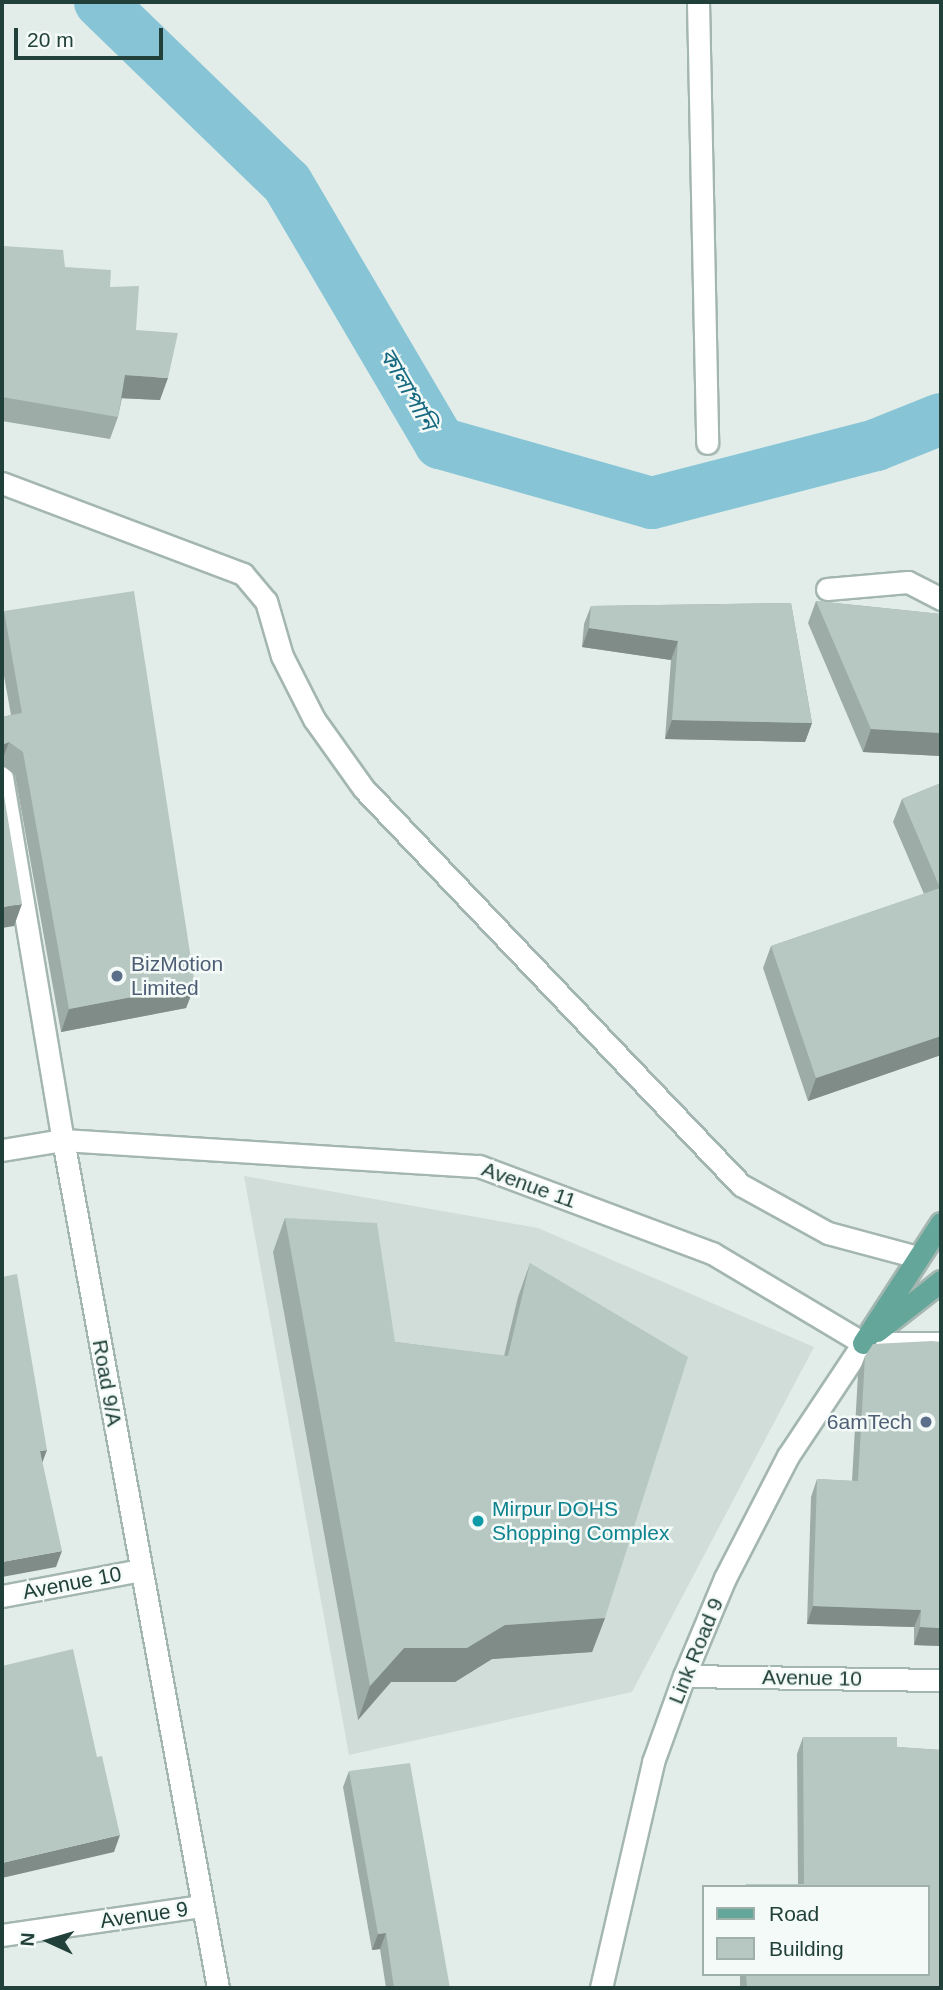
<!DOCTYPE html>
<html>
<head>
<meta charset="utf-8">
<style>
  body { margin:0 }
  #map { position:relative; width:943px; height:1990px; overflow:hidden; background:#e2ede9; font-family:Arial,"Noto Sans Bengali",sans-serif }
  div>[style] { position:absolute }
  .built>* { inset:0; background:#d0ddd8 }
  .canal>* { height:52px; margin:-26px; padding:0 26px; transform-origin:26px; border-radius:26px; background:#87c5d6 }
  .roads { filter:drop-shadow(2px 0 #a4b6b1) drop-shadow(-2px 0 #a4b6b1) drop-shadow(0 2px #a4b6b1) drop-shadow(0 -2px #a4b6b1) }
  .street>* { height:21px; margin:-10.5px; padding:0 10.5px; transform-origin:10.5px; border-radius:10.5px; background:#fff }
  .secondary>* { height:21px; margin:-10.5px; padding:0 10.5px; transform-origin:10.5px; border-radius:10.5px; background:#fff }
  .primary>* { height:21px; margin:-10.5px; padding:0 10.5px; transform-origin:10.5px; border-radius:10.5px; background:#64a699 }
  .wall>* { inset:0; background:#9daca7 }
  .shaded-wall>* { inset:0; background:#808c88 }
  .building>* { inset:0; background:#b7c8c2 }
  .dots>* { width:19px; height:19px; translate:-50% -50%; box-sizing:border-box; border:4px solid #f3faf7; border-radius:50% }
  span { translate:-50% -50%; white-space:nowrap; text-align:center; line-height:1.15; -webkit-text-stroke:5px #f3faf7; paint-order:stroke }
  .service-label { font-size:21px; color:#4e5e75 }
  .left { translate:0 -50%; text-align:left }
  .right { translate:-100% -50%; text-align:right }
  .street-label { font-size:21px; color:#214039 }
  .culture-label { font-size:21px; color:#0d838f }
  .water-label { font-size:23px; color:#166980; font-style:italic }
  .frame { position:absolute; inset:0; border:4px solid #214039; pointer-events:none }
  .legend { position:absolute; left:702px; top:1885px; width:228px; height:91px; box-sizing:border-box; background:#f3faf7; border:2px solid #9fb0ab; margin:0; padding:9px 12px; list-style:none; font-size:21px; color:#214039 }
  .legend li { display:flex; align-items:center; gap:14px; height:35px }
  .legend b { width:35px; border:2px solid #9fb0ab }
  .north { position:absolute; left:14px; top:1906px; width:70px; height:70px; -webkit-text-stroke:5px #f3faf7; paint-order:stroke; rotate:274deg; font-size:19px; font-weight:700; line-height:28px; text-align:center; color:#214039 }
  .north::after { content:''; display:block; margin:auto; width:24px; height:32px; background:#214039; clip-path:polygon(50% 0,100% 100%,50% 72%,0 100%) }
  .scale { position:absolute; left:14px; top:28px; width:149px; height:32px; box-sizing:border-box; border:4px solid #214039; border-top:0; padding-left:9px; font-size:21px; line-height:24px; white-space:nowrap; color:#214039; -webkit-text-stroke:5px #f3faf7; paint-order:stroke }
</style>
</head>
<body>
<div id="map">
  <div class="built">
    <div style="clip-path:polygon(244px 1176px,538px 1228px,814px 1347px,632px 1692px,349px 1755px)"></div>
  </div>
  <div class="canal">
    <div style="left:100px;top:2px;width:260px;rotate:44.1deg"></div>
    <div style="left:287px;top:183px;width:302px;rotate:59.5deg"></div>
    <div style="left:440px;top:443px;width:220px;rotate:15.8deg"></div>
    <div style="left:652px;top:503px;width:231px;rotate:-14.5deg"></div>
    <div style="left:876px;top:445px;width:70px;rotate:-21.8deg"></div>
  </div>
  <div class="roads">
    <div class="street">
      <div style="left:698px;top:2px;width:441px;rotate:88.8deg"></div>
      <div style="left:2px;top:483px;width:258px;rotate:20.7deg"></div>
      <div style="left:243px;top:574px;width:35px;rotate:50deg"></div>
      <div style="left:266px;top:601px;width:57px;rotate:73.8deg"></div>
      <div style="left:282px;top:656px;width:71px;rotate:63.1deg"></div>
      <div style="left:314px;top:719px;width:86px;rotate:54.5deg"></div>
      <div style="left:364px;top:789px;width:547px;rotate:46.41deg"></div>
      <div style="left:741px;top:1185px;width:99px;rotate:28.9deg"></div>
      <div style="left:828px;top:1233px;width:92px;rotate:15.1deg"></div>
      <div style="left:827px;top:589px;width:81px;rotate:-4.9deg"></div>
      <div style="left:908px;top:582px;width:37px;rotate:27deg"></div>
      <div style="left:2px;top:777px;width:368px;rotate:80.5deg"></div>
      <div style="left:63px;top:1140px;width:862px;rotate:79.64deg"></div>
      <div style="left:2px;top:1150px;width:62px;rotate:-9.3deg"></div>
      <div style="left:63px;top:1140px;width:417px;rotate:3.6deg"></div>
      <div style="left:479px;top:1166px;width:249px;rotate:20.5deg"></div>
      <div style="left:712px;top:1253px;width:176px;rotate:30.8deg"></div>
      <div style="left:863px;top:1343px;width:78px"></div>
      <div style="left:2px;top:1596px;width:141px;rotate:-10.6deg"></div>
      <div style="left:684px;top:1676px;width:257px;rotate:0.9deg"></div>
      <div style="left:2px;top:1935px;width:202px;rotate:-8.3deg"></div>
    </div>
    <div class="secondary">
      <div style="left:601px;top:1988px;width:232px;rotate:-77deg"></div>
      <div style="left:653px;top:1762px;width:91px;rotate:-70.2deg"></div>
      <div style="left:684px;top:1676px;width:106px;rotate:-67.3deg"></div>
      <div style="left:725px;top:1578px;width:137px;rotate:-62.7deg"></div>
      <div style="left:788px;top:1456px;width:136px;rotate:-56.4deg"></div>
    </div>
    <div class="primary">
      <div style="left:877px;top:1331px;width:81px;rotate:-38deg"></div>
      <div style="left:863px;top:1343px;width:143px;rotate:-57deg"></div>
    </div>
  </div>
  <div class="wall">
    <div style="clip-path:polygon(3px 246px,65px 267px,110px 287px,136px 330px,160px 400px,122px 398px,118px 417px,110px 439px,2px 421px)"></div>
    <div style="clip-path:polygon(816px 601px,941px 614px,941px 756px,863px 752px,808px 623px)"></div>
    <div style="clip-path:polygon(791px 603px,812px 723px,805px 742px,665px 739px,671px 660px,582px 647px,584px 624px,591px 606px)"></div>
    <div style="clip-path:polygon(4px 611px,195px 985px,186px 1008px,61px 1032px,15px 775px,2px 765px,2px 717px,11px 715px,2px 665px,2px 619px)"></div>
    <div style="clip-path:polygon(941px 783px,941px 1055px,808px 1101px,763px 968px,771px 946px,924px 894px,893px 822px,902px 799px)"></div>
    <div style="clip-path:polygon(285px 1218px,395px 1342px,504px 1356px,518px 1297px,530px 1263px,605px 1618px,592px 1652px,492px 1659px,455px 1682px,391px 1682px,358px 1720px,273px 1252px)"></div>
    <div style="clip-path:polygon(865px 1356px,941px 1646px,914px 1645px,914px 1627px,807px 1624px,811px 1497px,817px 1479px,852px 1481px,858px 1374px)"></div>
    <div style="clip-path:polygon(803px 1737px,897px 1737px,897px 1747px,941px 1750px,941px 1988px,740px 1988px,740px 1974px,927px 1974px,927px 1887px,745px 1887px,746px 1884px,798px 1884px,797px 1754px)"></div>
    <div style="clip-path:polygon(349px 1771px,450px 1988px,386px 1988px,380px 1949px,372px 1950px,343px 1787px)"></div>
  </div>
  <div class="shaded-wall">
    <div style="clip-path:polygon(125px 375px,168px 378px,160px 400px,117px 398px)"></div>
    <div style="clip-path:polygon(589px 628px,678px 641px,671px 660px,582px 647px)"></div>
    <div style="clip-path:polygon(672px 720px,812px 723px,805px 742px,665px 739px)"></div>
    <div style="clip-path:polygon(871px 729px,941px 733px,941px 756px,863px 752px)"></div>
    <div style="clip-path:polygon(9px 742px,2px 761px,2px 745px)"></div>
    <div style="clip-path:polygon(22px 904px,14px 926px,2px 928px,2px 907px)"></div>
    <div style="clip-path:polygon(195px 985px,186px 1008px,61px 1032px,69px 1009px)"></div>
    <div style="clip-path:polygon(941px 1036px,941px 1055px,808px 1101px,816px 1078px)"></div>
    <div style="clip-path:polygon(47px 1450px,41px 1466px,40px 1451px)"></div>
    <div style="clip-path:polygon(62px 1551px,56px 1567px,2px 1577px,2px 1562px)"></div>
    <div style="clip-path:polygon(813px 1606px,921px 1610px,914px 1627px,807px 1624px)"></div>
    <div style="clip-path:polygon(605px 1618px,592px 1652px,492px 1659px,455px 1682px,391px 1682px,358px 1720px,370px 1686px,404px 1648px,505px 1625px)"></div>
    <div style="clip-path:polygon(920px 1627px,941px 1628px,941px 1646px,914px 1645px)"></div>
    <div style="clip-path:polygon(120px 1835px,114px 1852px,2px 1878px,2px 1863px)"></div>
    <div style="clip-path:polygon(386px 1933px,380px 1949px,372px 1950px,378px 1934px)"></div>
  </div>
  <div class="building">
    <div style="clip-path:polygon(3px 246px,63px 250px,65px 267px,111px 270px,110px 287px,139px 286px,136px 330px,178px 333px,168px 378px,125px 375px,118px 417px,2px 397px)"></div>
    <div style="clip-path:polygon(134px 591px,195px 985px,69px 1009px,23px 752px,9px 742px,2px 745px,2px 717px,22px 713px,4px 611px)"></div>
    <div style="clip-path:polygon(816px 601px,941px 614px,941px 733px,871px 729px)"></div>
    <div style="clip-path:polygon(791px 603px,812px 723px,672px 720px,678px 641px,589px 628px,591px 606px)"></div>
    <div style="clip-path:polygon(2px 783px,22px 904px,2px 907px)"></div>
    <div style="clip-path:polygon(941px 783px,941px 1036px,816px 1078px,771px 946px,940px 888px,902px 799px)"></div>
    <div style="clip-path:polygon(285px 1218px,377px 1223px,395px 1342px,508px 1356px,530px 1263px,688px 1357px,605px 1618px,505px 1625px,467px 1648px,404px 1648px,370px 1686px)"></div>
    <div style="clip-path:polygon(17px 1274px,47px 1450px,40px 1451px,62px 1551px,2px 1562px,2px 1277px)"></div>
    <div style="clip-path:polygon(932px 1341px,941px 1342px,941px 1628px,920px 1627px,921px 1610px,813px 1606px,817px 1479px,858px 1481px,865px 1356px,873px 1344px)"></div>
    <div style="clip-path:polygon(73px 1649px,97px 1757px,102px 1756px,120px 1835px,2px 1863px,2px 1666px)"></div>
    <div style="clip-path:polygon(803px 1737px,897px 1737px,897px 1747px,941px 1750px,941px 1988px,747px 1988px,746px 1974px,927px 1974px,927px 1887px,746px 1887px,746px 1884px,804px 1884px)"></div>
    <div style="clip-path:polygon(410px 1763px,450px 1988px,394px 1988px,386px 1933px,378px 1934px,349px 1771px)"></div>
  </div>
  <div class="dots">
    <div style="left:117px;top:976px;background:#5c6f8a"></div>
    <div style="left:926px;top:1422px;background:#5c6f8a"></div>
    <div style="left:478px;top:1521px;background:#0f9aa8"></div>
  </div>
  <div class="service-label">
    <span class="left" style="left:131px;top:976px">BizMotion<br>Limited</span>
    <span class="right" style="left:912px;top:1422px">6amTech</span>
  </div>
  <div class="street-label">
    <span style="left:529px;top:1185px;rotate:20deg">Avenue 11</span>
    <span style="left:107px;top:1383px;rotate:80deg">Road 9/A</span>
    <span style="left:72px;top:1583px;rotate:-11deg">Avenue 10</span>
    <span style="left:696px;top:1651px;rotate:-68deg">Link Road 9</span>
    <span style="left:812px;top:1678px;rotate:1deg">Avenue 10</span>
    <span style="left:144px;top:1915px;rotate:-8deg">Avenue 9</span>
  </div>
  <div class="culture-label">
    <span class="left" style="left:492px;top:1521px">Mirpur DOHS<br>Shopping Complex</span>
  </div>
  <div class="water-label">
    <span style="left:408px;top:389px;rotate:60deg">কালাপানি</span>
  </div>
  <div class="frame"></div>
  <ul class="legend">
  <li><b style="height:9px;background:#64a699"></b>Road</li>
  <li><b style="height:19px;background:#b7c8c2"></b>Building</li>
  </ul>
  <div class="north">N</div>
  <div class="scale">20 m</div>
</div>
</body>
</html>
